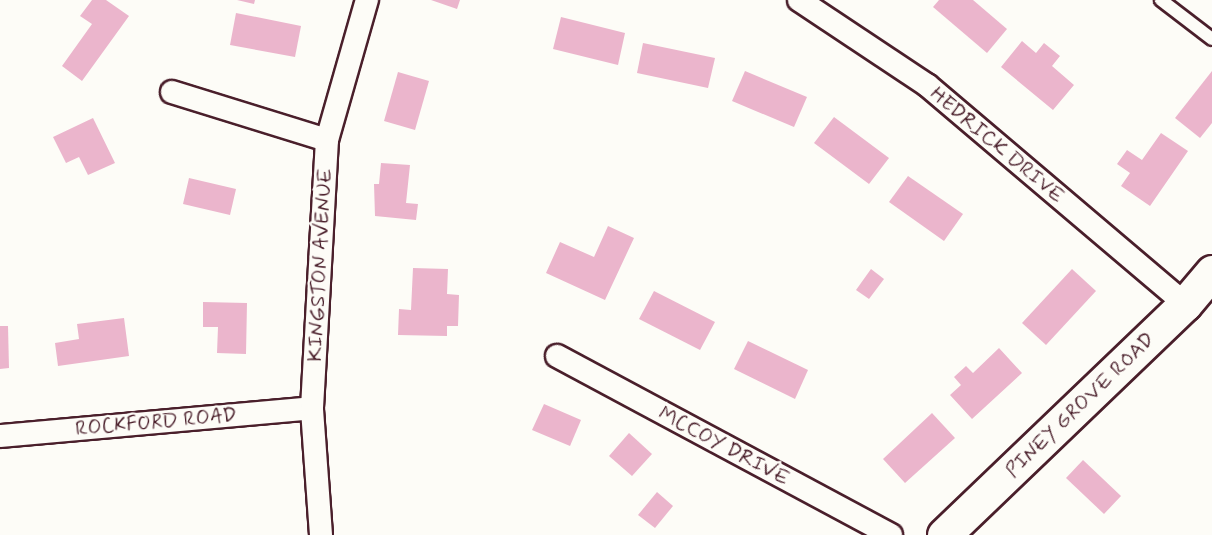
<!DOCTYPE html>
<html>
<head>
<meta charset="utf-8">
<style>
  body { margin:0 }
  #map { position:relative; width:1212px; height:535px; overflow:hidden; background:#fdfcf7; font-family:Mynerve,sans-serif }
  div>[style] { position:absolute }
  .building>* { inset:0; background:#ebb5cc }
  .roads { filter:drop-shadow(2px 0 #4a1f2b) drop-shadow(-2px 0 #4a1f2b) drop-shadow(0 2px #4a1f2b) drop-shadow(0 -2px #4a1f2b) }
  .lane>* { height:12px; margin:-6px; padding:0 6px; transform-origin:6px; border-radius:6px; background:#fdfcf7 }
  .street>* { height:22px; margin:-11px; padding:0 11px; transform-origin:11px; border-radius:11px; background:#fdfcf7 }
  .secondary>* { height:33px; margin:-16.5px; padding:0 16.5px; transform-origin:16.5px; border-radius:16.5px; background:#fdfcf7 }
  span { translate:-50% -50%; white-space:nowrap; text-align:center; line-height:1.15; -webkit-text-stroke:4.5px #fdfcf7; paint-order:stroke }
  .street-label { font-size:21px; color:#4a1f2b }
</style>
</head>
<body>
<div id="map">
  <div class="building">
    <div style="clip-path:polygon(92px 0,106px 0,129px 16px,82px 81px,62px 66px,92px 24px,80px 16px)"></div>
    <div style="clip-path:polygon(237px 0,255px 0,254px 4px)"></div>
    <div style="clip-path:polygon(431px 0,460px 0,457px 9px)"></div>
    <div style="clip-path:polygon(939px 0,973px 0,1007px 29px,987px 53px,933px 7px)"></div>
    <div style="clip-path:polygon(236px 13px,301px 26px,295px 57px,230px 45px)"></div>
    <div style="clip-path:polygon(561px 17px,625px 33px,618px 65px,553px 49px)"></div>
    <div style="clip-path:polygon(1022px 41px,1036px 53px,1044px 43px,1060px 56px,1052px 66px,1074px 85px,1053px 110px,1001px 67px)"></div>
    <div style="clip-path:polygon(643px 43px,715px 58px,708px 88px,637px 73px)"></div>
    <div style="clip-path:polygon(745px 71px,807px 97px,794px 127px,732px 101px)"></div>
    <div style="clip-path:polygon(1212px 71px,1212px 123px,1200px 138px,1175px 118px)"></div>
    <div style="clip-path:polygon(398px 72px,429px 81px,415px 130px,384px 121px)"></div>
    <div style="clip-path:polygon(834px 117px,889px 158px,869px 184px,814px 143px)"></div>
    <div style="clip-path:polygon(93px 118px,115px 163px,88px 175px,79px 157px,66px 163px,53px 137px)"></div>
    <div style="clip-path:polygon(1161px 133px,1188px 151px,1150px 206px,1121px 186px,1130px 173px,1117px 164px,1127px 150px,1142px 160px)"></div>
    <div style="clip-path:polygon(381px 163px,410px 165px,406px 203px,418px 204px,416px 220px,375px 216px,374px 184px,379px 184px)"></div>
    <div style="clip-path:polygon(908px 176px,963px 214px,944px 241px,889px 202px)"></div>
    <div style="clip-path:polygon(189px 178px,236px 189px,230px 215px,183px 204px)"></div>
    <div style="clip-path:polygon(608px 226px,634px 238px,605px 300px,546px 273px,560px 242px,594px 257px)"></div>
    <div style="clip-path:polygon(413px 268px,448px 269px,447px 294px,459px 295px,458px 326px,447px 326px,447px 336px,398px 335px,399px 309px,411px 310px)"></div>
    <div style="clip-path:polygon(871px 269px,884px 279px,869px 299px,856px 290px)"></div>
    <div style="clip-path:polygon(1072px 269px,1096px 291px,1046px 345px,1022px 323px)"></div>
    <div style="clip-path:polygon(654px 291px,715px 322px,700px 350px,639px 319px)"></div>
    <div style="clip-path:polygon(203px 302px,247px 303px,246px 354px,217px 353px,218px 327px,203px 327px)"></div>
    <div style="clip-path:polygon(124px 318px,129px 356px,58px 366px,55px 343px,79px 339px,77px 324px)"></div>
    <div style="clip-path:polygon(0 326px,8px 326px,9px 368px,0 369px)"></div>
    <div style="clip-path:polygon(748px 341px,808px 370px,795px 399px,734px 369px)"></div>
    <div style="clip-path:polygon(999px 348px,1022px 373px,972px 419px,950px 395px,961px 385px,954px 377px,966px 366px,973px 373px)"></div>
    <div style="clip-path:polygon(544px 404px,581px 420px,570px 446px,532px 430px)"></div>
    <div style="clip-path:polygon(932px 413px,955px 438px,905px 483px,883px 459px)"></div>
    <div style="clip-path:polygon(629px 433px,652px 454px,632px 476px,609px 456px)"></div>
    <div style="clip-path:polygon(1083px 460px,1121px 496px,1104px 514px,1066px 478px)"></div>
    <div style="clip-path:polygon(657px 492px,673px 506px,655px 528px,638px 515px)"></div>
  </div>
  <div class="roads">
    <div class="lane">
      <div style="left:1161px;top:0;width:64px;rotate:37.4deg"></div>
    </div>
    <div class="street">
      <div style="left:799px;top:0;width:154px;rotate:33.6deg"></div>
      <div style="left:927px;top:85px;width:338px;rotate:40.3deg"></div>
      <div style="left:172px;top:92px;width:162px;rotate:17.2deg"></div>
      <div style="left:557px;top:356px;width:379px;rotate:28.2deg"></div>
      <div style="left:0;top:436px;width:313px;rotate:-5.1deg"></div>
      <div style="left:321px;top:535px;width:127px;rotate:-94.1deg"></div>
      <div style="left:312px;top:408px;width:268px;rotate:-86.8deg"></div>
      <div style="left:327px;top:140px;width:146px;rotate:-74.1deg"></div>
    </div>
    <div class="secondary">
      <div style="left:944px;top:535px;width:334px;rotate:-43.8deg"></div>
      <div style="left:1185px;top:304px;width:42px;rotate:-49.8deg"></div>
    </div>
  </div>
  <div class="street-label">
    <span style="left:997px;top:145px;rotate:40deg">HEDRICK DRIVE</span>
    <span style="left:320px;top:265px;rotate:-87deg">KINGSTON AVENUE</span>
    <span style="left:1080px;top:405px;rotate:-44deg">PINEY GROVE ROAD</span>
    <span style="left:156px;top:422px;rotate:-5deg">ROCKFORD ROAD</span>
    <span style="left:724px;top:446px;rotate:28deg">MCCOY DRIVE</span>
  </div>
</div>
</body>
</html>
